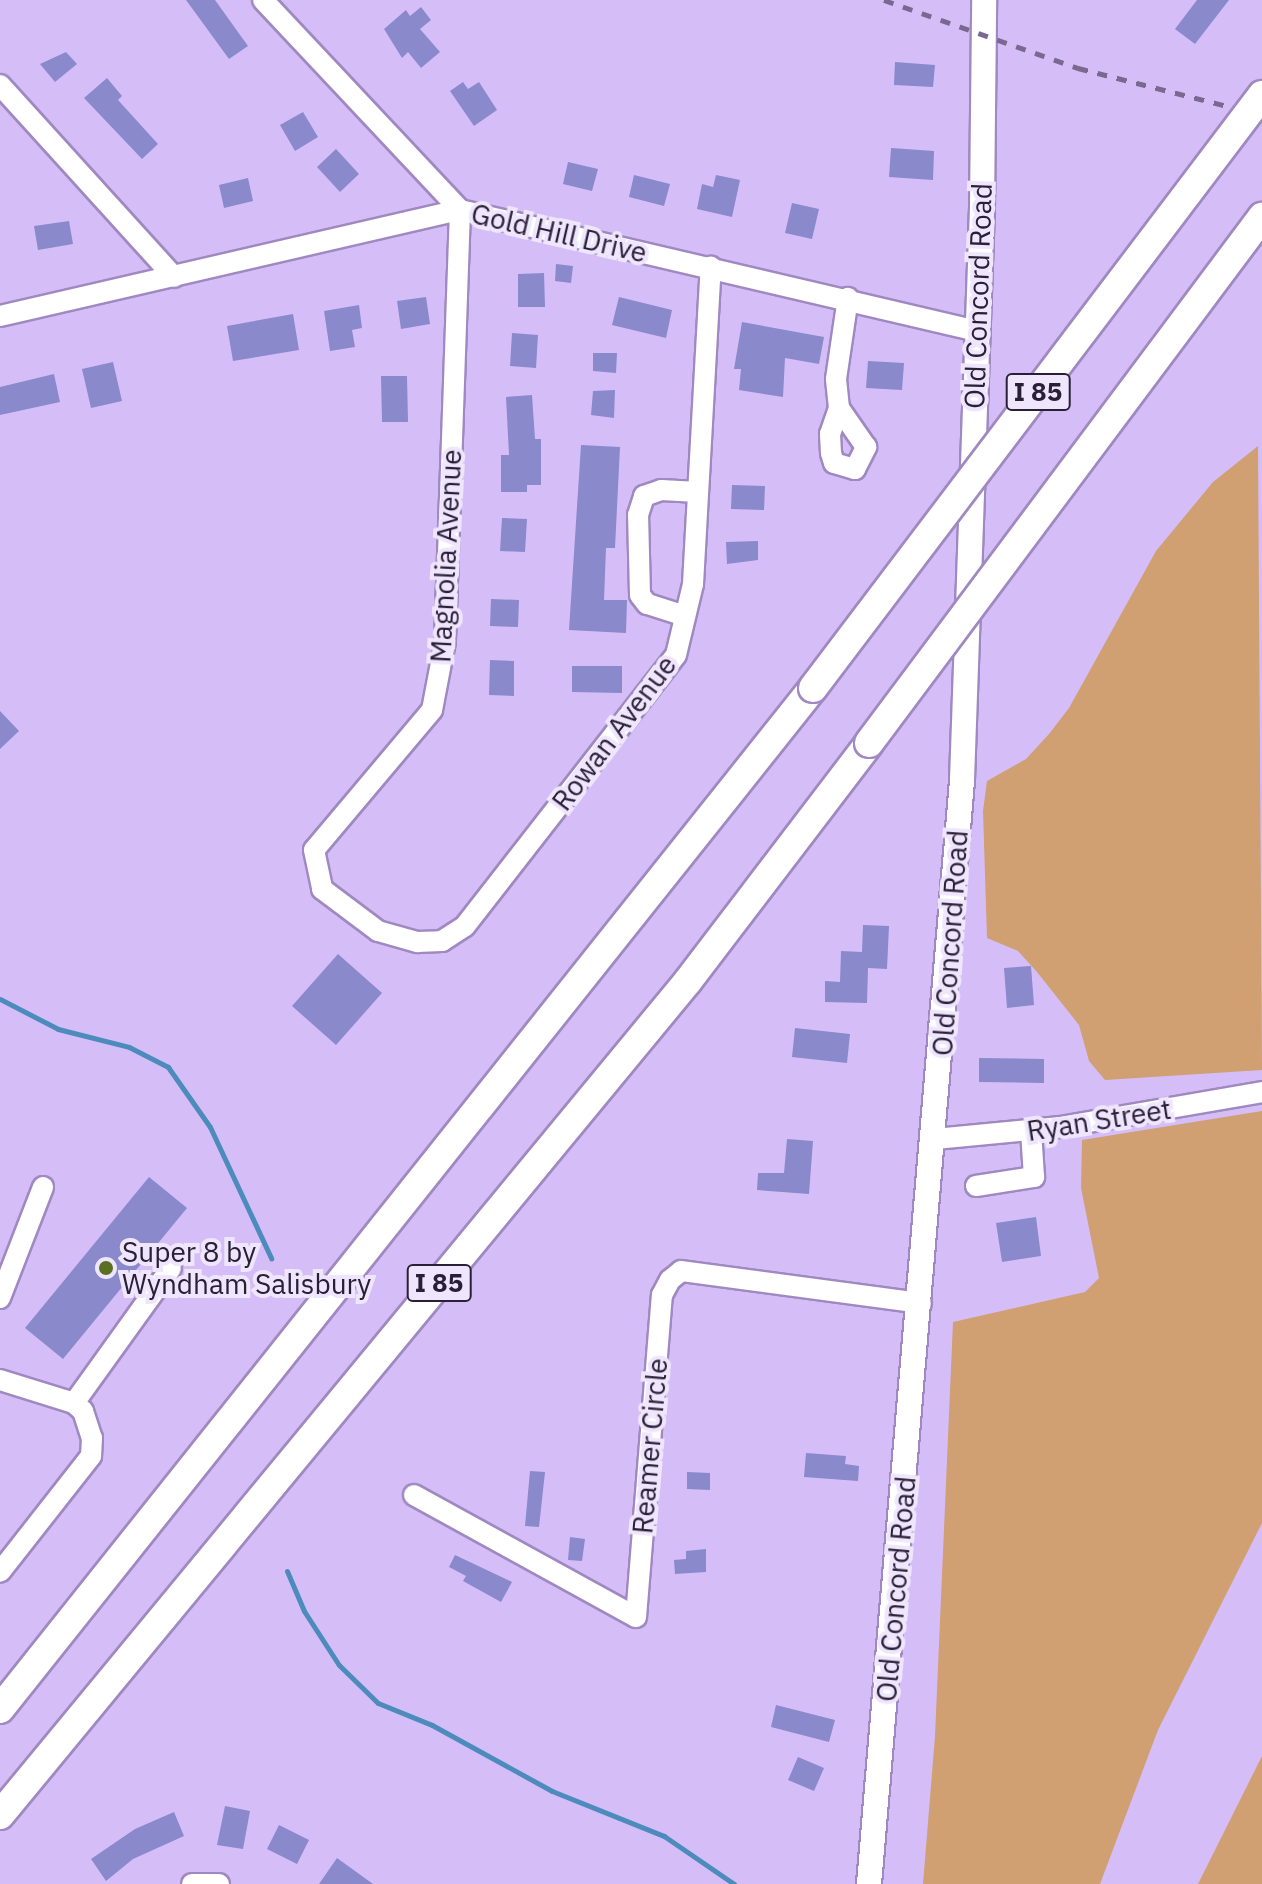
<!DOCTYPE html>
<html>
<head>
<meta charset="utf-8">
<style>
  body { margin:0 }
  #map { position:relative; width:1262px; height:1884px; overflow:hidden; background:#d5bef8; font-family:"IBM Plex Sans",sans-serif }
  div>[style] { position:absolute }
  .green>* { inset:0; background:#d09f72 }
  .stream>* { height:5px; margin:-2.5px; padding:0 2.5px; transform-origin:2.5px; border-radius:2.5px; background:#4c8bbb }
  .building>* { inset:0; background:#8989cb }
  .roads { filter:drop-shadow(2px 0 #9f89c0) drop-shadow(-2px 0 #9f89c0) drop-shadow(0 2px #9f89c0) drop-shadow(0 -2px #9f89c0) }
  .minor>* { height:20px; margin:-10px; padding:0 10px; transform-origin:10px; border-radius:10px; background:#fff }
  .major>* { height:24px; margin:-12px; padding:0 12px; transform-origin:12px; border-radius:12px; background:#fff }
  .highway>* { height:28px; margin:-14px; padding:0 14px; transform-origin:14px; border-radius:14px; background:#fff }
  .rail>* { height:5px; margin-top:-2.5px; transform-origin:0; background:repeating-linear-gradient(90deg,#796990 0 10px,transparent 0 20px) }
  .bridges { filter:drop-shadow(2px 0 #9f89c0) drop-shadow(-2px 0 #9f89c0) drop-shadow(0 2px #9f89c0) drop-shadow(0 -2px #9f89c0) }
  .highway-bridge>* { height:28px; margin:-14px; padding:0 14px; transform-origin:14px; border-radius:14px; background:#fff }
  .dots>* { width:22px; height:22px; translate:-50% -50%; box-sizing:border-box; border:4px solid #efe6fe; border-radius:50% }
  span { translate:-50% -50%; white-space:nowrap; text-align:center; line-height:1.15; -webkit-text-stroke:8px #efe6fe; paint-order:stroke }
  .shield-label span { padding:2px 6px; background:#efe6fe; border:2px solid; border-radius:6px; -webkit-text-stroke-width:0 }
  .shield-label { font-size:26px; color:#292036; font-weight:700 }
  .street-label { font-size:28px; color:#292036 }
  .poi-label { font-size:28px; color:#292036 }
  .left { translate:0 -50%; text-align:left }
</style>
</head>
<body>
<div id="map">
  <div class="green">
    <div style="clip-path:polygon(1258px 446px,1262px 1070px,1105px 1080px,1089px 1061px,1079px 1025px,1037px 972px,1018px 951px,987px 938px,983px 811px,987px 781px,1026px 759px,1049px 734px,1069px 708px,1156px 551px,1213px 482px)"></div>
    <div style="clip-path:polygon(1262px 1111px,1262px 1523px,1158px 1730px,1100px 1884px,923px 1884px,935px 1736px,953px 1322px,1085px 1292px,1099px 1278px,1081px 1188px,1082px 1140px)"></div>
    <div style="clip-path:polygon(1262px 1756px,1262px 1884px,1198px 1884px)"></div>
  </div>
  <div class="stream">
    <div style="left:0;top:999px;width:65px;rotate:27.3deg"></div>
    <div style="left:58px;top:1029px;width:73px;rotate:14.2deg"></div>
    <div style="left:129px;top:1047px;width:44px;rotate:27.1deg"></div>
    <div style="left:168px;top:1067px;width:73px;rotate:55deg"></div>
    <div style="left:210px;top:1127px;width:145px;rotate:65deg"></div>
    <div style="left:287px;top:1571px;width:43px;rotate:67deg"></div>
    <div style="left:304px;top:1611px;width:64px;rotate:57.1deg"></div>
    <div style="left:339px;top:1665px;width:54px;rotate:44.3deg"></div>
    <div style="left:378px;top:1703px;width:58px;rotate:22.2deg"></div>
    <div style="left:432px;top:1725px;width:137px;rotate:28.8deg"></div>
    <div style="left:552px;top:1791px;width:121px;rotate:21.9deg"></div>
    <div style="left:664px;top:1836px;width:85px;rotate:34.4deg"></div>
  </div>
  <div class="building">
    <div style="clip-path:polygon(186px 0,215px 0,248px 46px,229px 59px)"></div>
    <div style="clip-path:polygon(1197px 0,1229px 0,1195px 44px,1175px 29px)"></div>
    <div style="clip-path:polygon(421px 7px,431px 20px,420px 29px,440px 52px,421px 68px,408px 52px,402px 58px,384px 29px,406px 10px,410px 16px)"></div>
    <div style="clip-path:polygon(66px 52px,77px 64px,55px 82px,40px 64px)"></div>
    <div style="clip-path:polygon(895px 62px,935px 65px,933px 87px,894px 85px)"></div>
    <div style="clip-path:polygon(107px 78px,122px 96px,118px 100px,158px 144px,142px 159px,84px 98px)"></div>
    <div style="clip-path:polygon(463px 82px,468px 89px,479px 82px,497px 110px,474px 126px,450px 91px)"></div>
    <div style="clip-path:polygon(303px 112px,318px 137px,295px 151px,280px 125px)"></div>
    <div style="clip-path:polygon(891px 148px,934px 151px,933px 180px,889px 177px)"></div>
    <div style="clip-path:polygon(336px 149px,359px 174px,340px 192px,317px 167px)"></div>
    <div style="clip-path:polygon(568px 162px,598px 169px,592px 191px,563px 184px)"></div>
    <div style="clip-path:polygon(634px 175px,670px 184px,664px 206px,629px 197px)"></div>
    <div style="clip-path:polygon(716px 175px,740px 180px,732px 217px,697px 209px,702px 184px,713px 187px)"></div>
    <div style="clip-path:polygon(248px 178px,253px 201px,224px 208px,219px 185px)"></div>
    <div style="clip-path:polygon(792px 203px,819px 209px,812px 239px,785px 233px)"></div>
    <div style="clip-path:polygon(69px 221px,73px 244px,38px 250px,34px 226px)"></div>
    <div style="clip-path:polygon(556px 264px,573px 266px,571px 283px,555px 281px)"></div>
    <div style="clip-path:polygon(544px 273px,545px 307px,518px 307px,518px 274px)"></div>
    <div style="clip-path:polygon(426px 297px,430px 324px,401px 329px,397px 301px)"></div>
    <div style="clip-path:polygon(619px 297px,672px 310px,666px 338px,612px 325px)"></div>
    <div style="clip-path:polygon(359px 305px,362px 328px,352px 330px,355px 347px,330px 351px,324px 311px)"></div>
    <div style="clip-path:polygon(293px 314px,299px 350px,233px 361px,227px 326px)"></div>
    <div style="clip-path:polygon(742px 322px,824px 337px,819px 364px,785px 358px,783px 397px,739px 390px,741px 369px,734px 369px)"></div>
    <div style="clip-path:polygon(512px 333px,538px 335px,536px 368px,510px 366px)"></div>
    <div style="clip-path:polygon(593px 353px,617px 353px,616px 373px,593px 371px)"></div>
    <div style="clip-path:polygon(868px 361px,904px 363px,902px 390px,866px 388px)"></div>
    <div style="clip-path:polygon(113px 362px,122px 401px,91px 408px,82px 369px)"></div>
    <div style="clip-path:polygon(54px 374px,60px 402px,0 415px,0 387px)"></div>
    <div style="clip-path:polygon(381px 376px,407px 376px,408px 422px,382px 422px)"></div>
    <div style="clip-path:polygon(615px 390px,614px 418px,591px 415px,593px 391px)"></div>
    <div style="clip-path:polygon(532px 395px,535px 439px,541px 439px,541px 485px,527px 485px,527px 492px,501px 492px,501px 455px,509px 455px,506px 397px)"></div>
    <div style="clip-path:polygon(581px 445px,620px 447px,615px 548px,606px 548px,604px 600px,627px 600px,626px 633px,569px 630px)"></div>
    <div style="clip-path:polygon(732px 485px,765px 486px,764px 510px,731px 509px)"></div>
    <div style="clip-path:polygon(502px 518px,527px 519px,525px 552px,500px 551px)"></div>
    <div style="clip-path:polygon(758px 541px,758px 560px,727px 564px,726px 542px)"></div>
    <div style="clip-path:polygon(491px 599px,519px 600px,518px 627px,490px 626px)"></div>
    <div style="clip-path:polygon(490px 660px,514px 661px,514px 696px,489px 695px)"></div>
    <div style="clip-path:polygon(572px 666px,622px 666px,622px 693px,572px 692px)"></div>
    <div style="clip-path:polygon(0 711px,19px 731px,0 749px)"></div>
    <div style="clip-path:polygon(863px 925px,889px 926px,887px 969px,868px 968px,867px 1003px,825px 1002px,825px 981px,840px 982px,841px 951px,862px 952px)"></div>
    <div style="clip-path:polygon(338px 954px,382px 993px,336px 1045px,292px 1006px)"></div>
    <div style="clip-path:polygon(1031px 966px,1034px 1005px,1007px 1008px,1004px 968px)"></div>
    <div style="clip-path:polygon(795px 1028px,850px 1034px,847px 1063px,792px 1057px)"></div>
    <div style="clip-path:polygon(979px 1058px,1044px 1059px,1044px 1083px,979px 1082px)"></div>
    <div style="clip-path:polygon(787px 1139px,813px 1141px,809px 1194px,757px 1190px,758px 1173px,784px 1173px)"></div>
    <div style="clip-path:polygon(149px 1177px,187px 1208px,63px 1359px,25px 1328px)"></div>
    <div style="clip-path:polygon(1036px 1217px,1041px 1256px,1002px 1262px,996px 1223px)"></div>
    <div style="clip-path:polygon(806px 1453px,846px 1456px,845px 1464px,859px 1466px,858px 1481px,804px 1477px)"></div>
    <div style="clip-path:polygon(530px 1471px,545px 1472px,539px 1527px,525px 1526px)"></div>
    <div style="clip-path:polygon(687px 1472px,710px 1473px,710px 1490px,687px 1489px)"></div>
    <div style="clip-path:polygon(570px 1537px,585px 1539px,582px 1561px,568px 1560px)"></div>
    <div style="clip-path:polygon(706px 1549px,706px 1572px,675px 1574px,674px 1560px,686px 1559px,686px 1551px)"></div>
    <div style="clip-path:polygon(455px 1555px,512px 1582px,501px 1602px,463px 1581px,466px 1576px,449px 1567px)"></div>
    <div style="clip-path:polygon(776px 1705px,835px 1720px,829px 1742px,771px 1727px)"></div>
    <div style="clip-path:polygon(798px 1757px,824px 1768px,814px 1791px,788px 1780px)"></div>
    <div style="clip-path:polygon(225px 1806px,250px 1811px,243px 1849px,217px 1845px)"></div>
    <div style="clip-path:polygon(174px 1812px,184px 1836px,133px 1859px,106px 1881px,91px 1859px,135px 1829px)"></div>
    <div style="clip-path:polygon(279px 1825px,309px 1840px,297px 1864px,267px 1849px)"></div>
    <div style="clip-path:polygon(337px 1858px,373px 1884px,319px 1884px)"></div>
  </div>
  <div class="roads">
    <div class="minor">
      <div style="left:263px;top:0;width:288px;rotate:46.8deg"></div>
      <div style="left:460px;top:210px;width:432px;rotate:92deg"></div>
      <div style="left:445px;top:642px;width:69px;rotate:100.8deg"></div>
      <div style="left:432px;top:710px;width:183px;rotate:130.1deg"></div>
      <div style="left:314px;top:850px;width:40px;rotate:78deg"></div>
      <div style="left:322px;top:889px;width:70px;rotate:36.9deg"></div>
      <div style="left:378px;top:931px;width:41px;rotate:15.8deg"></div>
      <div style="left:417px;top:942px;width:25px;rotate:-2deg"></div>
      <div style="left:442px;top:941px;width:27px;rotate:-33deg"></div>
      <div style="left:465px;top:926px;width:343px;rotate:-52.1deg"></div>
      <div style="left:676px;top:655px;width:73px;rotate:-76.5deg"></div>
      <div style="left:693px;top:584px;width:318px;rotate:-86.8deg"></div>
      <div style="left:0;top:85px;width:259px;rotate:47.8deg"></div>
      <div style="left:0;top:316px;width:472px;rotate:-13deg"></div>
      <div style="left:460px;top:210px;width:531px;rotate:13.17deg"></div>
      <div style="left:839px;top:408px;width:28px;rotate:109deg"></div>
      <div style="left:830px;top:434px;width:19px;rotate:87deg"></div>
      <div style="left:831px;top:453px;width:10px;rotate:73deg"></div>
      <div style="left:834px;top:463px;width:22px;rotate:16deg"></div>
      <div style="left:855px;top:469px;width:25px;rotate:-63deg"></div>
      <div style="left:866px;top:447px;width:47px;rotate:-124.7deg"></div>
      <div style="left:839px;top:408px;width:29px;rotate:-96deg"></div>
      <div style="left:836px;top:379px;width:82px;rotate:-81.6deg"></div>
      <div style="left:685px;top:616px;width:40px;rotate:-162deg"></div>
      <div style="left:647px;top:604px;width:11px;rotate:-128deg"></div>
      <div style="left:640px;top:595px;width:80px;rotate:-91.4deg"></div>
      <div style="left:638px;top:515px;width:20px;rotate:-72deg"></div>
      <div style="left:644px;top:496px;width:18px;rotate:-19deg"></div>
      <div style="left:661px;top:490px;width:37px;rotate:3deg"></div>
      <div style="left:935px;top:1139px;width:126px;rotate:-5.5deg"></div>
      <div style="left:1060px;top:1127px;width:205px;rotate:-9.8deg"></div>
      <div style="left:976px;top:1186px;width:59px;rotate:-8.8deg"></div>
      <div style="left:1034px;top:1177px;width:46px;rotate:-93.7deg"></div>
      <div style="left:0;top:1298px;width:119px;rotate:-68.8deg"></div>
      <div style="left:0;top:1380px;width:77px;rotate:17.3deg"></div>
      <div style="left:74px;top:1403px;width:12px;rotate:42deg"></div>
      <div style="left:83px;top:1411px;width:28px;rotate:72deg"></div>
      <div style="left:92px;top:1438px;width:18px;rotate:93deg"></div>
      <div style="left:91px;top:1456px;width:147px;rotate:128.1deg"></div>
      <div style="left:74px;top:1403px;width:166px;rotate:-54.3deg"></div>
      <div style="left:414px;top:1495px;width:253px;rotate:28.8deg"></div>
      <div style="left:636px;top:1617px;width:323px;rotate:-85.4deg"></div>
      <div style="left:662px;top:1295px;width:17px;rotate:-62deg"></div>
      <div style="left:670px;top:1280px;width:14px;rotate:-39deg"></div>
      <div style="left:681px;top:1271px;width:242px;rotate:7.6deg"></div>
      <div style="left:192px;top:1884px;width:27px"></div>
    </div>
    <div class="major">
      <div style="left:869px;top:1884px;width:1108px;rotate:-85.18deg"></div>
      <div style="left:962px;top:780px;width:572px;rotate:-88deg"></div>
      <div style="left:982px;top:208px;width:208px;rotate:-89.4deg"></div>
    </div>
    <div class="highway">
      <div style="left:0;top:1709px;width:1305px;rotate:-51.47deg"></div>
      <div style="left:0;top:1815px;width:1081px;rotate:-50.48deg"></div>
      <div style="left:688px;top:981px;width:299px;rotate:-52.7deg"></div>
    </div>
  </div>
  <div class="rail">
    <div style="left:884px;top:0;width:206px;rotate:19.3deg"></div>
    <div style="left:1078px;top:68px;width:190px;rotate:14.3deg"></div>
  </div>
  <div class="bridges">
    <div class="highway-bridge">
      <div style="left:813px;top:688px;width:744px;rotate:-52.87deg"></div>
      <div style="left:869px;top:743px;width:657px;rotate:-53.23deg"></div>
    </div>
  </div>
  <div class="dots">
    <div style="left:106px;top:1268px;background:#5a6f1f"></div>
  </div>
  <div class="shield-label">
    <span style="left:1038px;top:392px">I 85</span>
    <span style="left:439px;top:1283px">I 85</span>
  </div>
  <div class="street-label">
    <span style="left:559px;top:233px;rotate:13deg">Gold Hill Drive</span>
    <span style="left:978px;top:296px;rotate:-88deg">Old Concord Road</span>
    <span style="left:446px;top:556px;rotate:-87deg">Magnolia Avenue</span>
    <span style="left:614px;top:733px;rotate:-53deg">Rowan Avenue</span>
    <span style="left:950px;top:943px;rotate:-86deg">Old Concord Road</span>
    <span style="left:1099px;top:1120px;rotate:-9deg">Ryan Street</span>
    <span style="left:650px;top:1446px;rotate:-85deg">Reamer Circle</span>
    <span style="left:896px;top:1589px;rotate:-85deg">Old Concord Road</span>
  </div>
  <div class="poi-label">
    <span class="left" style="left:122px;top:1268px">Super 8 by<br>Wyndham Salisbury</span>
  </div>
</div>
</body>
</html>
